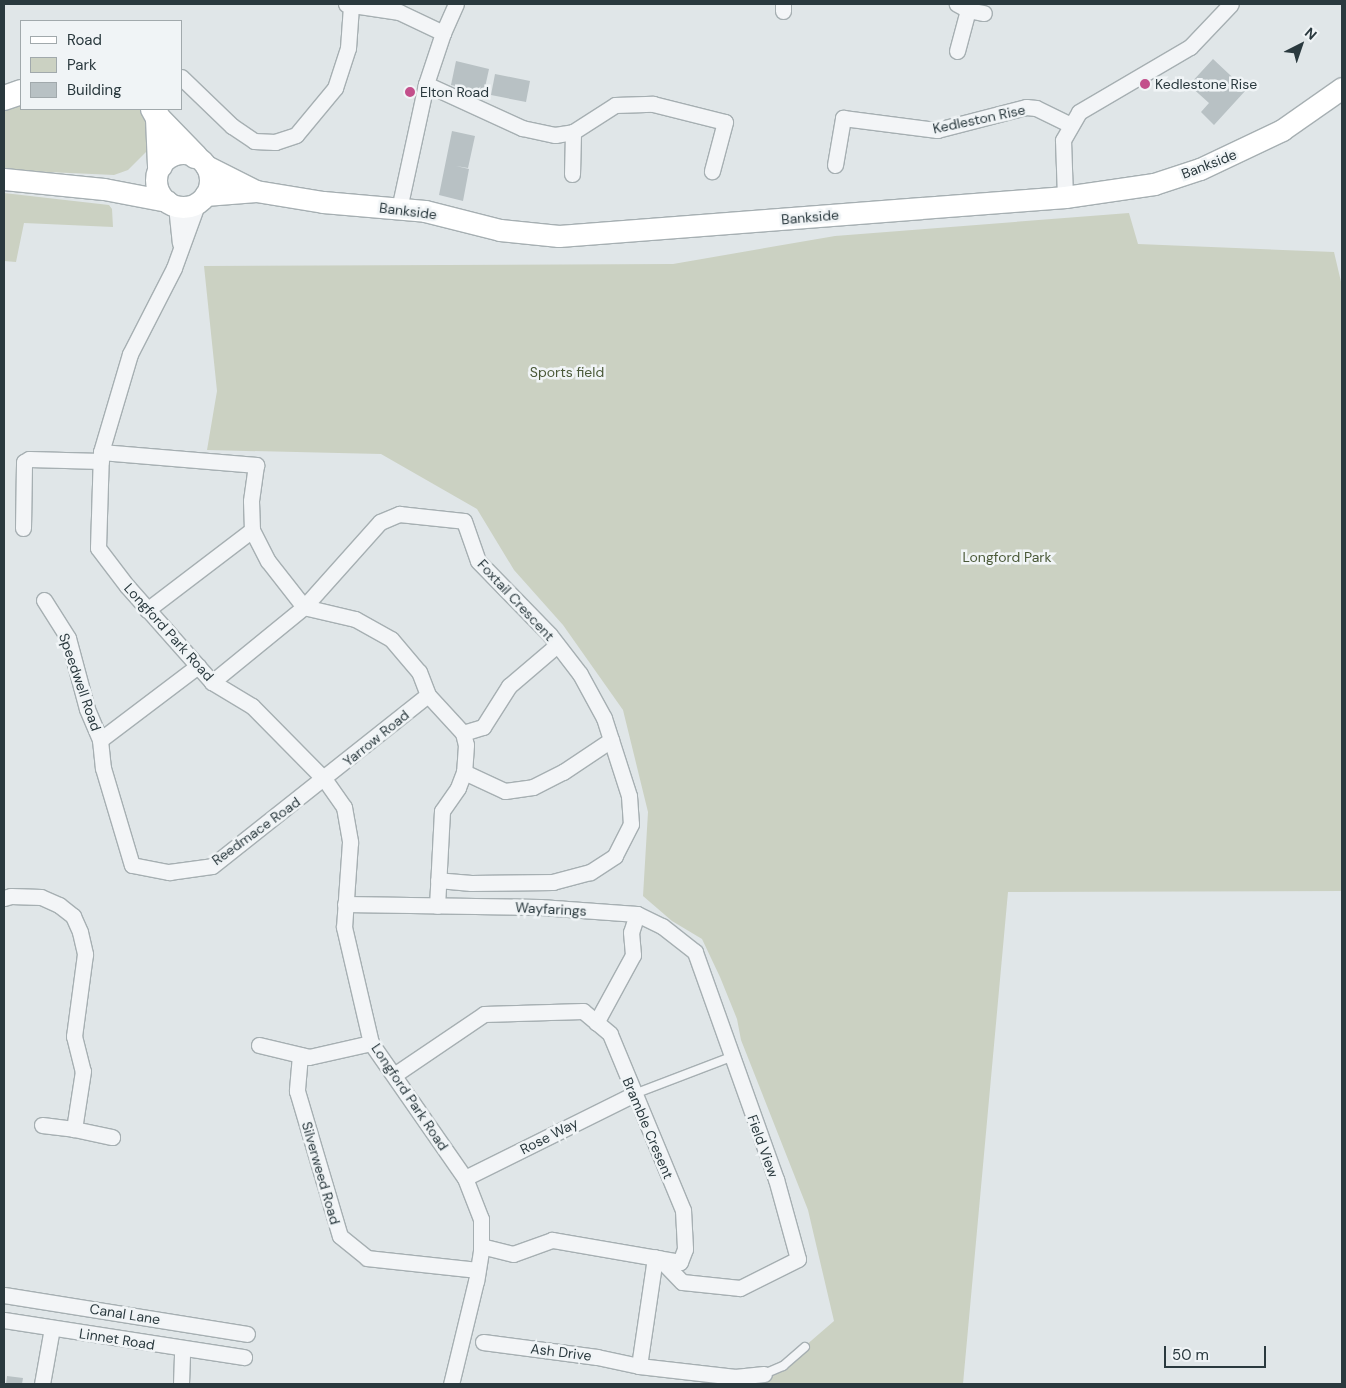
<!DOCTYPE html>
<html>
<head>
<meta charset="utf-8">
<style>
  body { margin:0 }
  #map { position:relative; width:1346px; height:1388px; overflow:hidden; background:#e0e6e8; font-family:"DM Sans",sans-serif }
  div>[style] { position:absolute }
  .green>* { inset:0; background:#cbd1c2 }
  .building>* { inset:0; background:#b8c1c4 }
  .roads { filter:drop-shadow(1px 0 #a6afb2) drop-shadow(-1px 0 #a6afb2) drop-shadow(0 1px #a6afb2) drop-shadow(0 -1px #a6afb2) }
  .lane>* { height:8px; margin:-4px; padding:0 4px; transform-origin:4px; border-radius:4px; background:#f3f5f7 }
  .street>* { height:15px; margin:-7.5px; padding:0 7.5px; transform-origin:7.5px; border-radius:7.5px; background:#f3f5f7 }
  .secondary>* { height:21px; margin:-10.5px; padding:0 10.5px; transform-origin:10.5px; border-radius:10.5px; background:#fff }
  .secondary>.ring { margin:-10.5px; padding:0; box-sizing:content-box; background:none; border:21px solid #fff; border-radius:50% }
  .primary>* { height:24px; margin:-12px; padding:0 12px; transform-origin:12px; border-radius:12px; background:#fff }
  .dots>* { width:14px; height:14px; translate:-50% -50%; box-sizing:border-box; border:2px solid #f0f4f6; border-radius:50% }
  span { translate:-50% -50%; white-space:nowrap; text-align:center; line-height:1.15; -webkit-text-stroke:5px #f0f4f6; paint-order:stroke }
  .poi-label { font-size:14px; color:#2a393e }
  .left { translate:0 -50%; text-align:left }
  .street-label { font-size:14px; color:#2a393e }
  .park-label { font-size:14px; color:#4a5938 }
  .frame { position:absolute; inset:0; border:5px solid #2a393e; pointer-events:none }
  .legend { position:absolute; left:20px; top:20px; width:162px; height:90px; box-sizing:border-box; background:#f0f4f6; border:1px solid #a1a9ac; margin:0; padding:6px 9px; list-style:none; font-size:15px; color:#2a393e }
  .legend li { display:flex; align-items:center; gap:10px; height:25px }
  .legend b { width:25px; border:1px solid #a1a9ac }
  .north { position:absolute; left:1276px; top:20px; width:50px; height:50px; -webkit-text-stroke:4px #f0f4f6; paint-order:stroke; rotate:41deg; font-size:14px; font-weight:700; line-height:20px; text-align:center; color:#2a393e }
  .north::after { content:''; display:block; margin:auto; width:18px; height:22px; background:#2a393e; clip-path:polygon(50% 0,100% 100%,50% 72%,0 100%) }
  .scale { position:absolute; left:1164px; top:1346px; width:102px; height:22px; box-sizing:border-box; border:2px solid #2a393e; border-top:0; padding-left:6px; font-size:15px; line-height:18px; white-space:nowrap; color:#2a393e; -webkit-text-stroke:4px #f0f4f6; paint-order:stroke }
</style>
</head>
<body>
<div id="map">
  <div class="green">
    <div style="clip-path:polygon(21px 103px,21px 109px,141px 109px,152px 126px,148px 150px,128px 170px,114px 175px,4px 170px,4px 107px)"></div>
    <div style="clip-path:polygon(4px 193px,109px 205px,112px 209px,113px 227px,24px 223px,16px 262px,4px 261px)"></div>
    <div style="clip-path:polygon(1129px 213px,1138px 244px,1334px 252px,1342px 286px,1342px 891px,1008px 892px,963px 1384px,761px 1384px,834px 1321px,808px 1210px,741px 1040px,737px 1019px,720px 977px,702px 939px,672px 921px,643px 896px,648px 812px,623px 710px,563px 625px,514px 570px,477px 509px,381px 454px,207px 450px,217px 391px,204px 266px,673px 264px,835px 236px)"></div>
  </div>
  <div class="building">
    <div style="clip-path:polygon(1213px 59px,1246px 90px,1214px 125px,1201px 112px,1209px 103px,1189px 85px)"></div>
    <div style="clip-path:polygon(456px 61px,489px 69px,484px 92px,451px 85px)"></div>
    <div style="clip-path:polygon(495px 74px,530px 81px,526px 102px,491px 95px)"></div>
    <div style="clip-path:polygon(452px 131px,475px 136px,468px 168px,456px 166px,469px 169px,463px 201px,439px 195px)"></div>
    <div style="clip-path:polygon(7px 1376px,23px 1378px,22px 1384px,6px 1384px)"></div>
  </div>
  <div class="roads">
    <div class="lane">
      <div style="left:634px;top:1094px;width:104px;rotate:-20.9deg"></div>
      <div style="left:764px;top:1374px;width:21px;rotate:-23deg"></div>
      <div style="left:783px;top:1366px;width:29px;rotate:-41deg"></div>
    </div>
    <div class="street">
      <div style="left:346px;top:4px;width:54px;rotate:8.6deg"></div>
      <div style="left:399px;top:12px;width:49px;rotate:25.5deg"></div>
      <div style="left:968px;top:10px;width:16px;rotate:11deg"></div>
      <div style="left:783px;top:11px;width:7px;rotate:-90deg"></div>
      <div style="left:957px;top:51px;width:42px;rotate:-75deg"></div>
      <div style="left:968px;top:10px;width:13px;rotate:-151deg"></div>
      <div style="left:181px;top:77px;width:71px;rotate:43.9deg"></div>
      <div style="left:232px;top:126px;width:27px;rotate:34deg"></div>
      <div style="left:254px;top:141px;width:21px;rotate:3deg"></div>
      <div style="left:275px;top:142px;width:22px;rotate:-18deg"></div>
      <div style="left:296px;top:135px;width:61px;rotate:-50.3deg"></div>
      <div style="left:335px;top:88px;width:42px;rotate:-72deg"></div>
      <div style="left:348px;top:48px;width:42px;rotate:-85.9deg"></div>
      <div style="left:426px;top:84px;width:106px;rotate:24.6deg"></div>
      <div style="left:522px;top:128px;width:34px;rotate:12deg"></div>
      <div style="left:555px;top:135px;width:18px;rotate:-9deg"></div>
      <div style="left:573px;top:132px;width:50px;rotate:-32.7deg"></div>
      <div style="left:615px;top:105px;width:38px;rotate:-2deg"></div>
      <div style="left:653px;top:104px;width:74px;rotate:14deg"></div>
      <div style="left:725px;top:122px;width:51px;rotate:104.9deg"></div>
      <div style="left:835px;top:165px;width:48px;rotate:-80.3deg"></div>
      <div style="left:843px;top:118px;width:95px;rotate:7.3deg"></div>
      <div style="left:937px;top:130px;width:92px;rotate:-14.5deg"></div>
      <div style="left:1026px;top:107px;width:10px;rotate:6deg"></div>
      <div style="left:1036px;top:108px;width:37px;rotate:26deg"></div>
      <div style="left:572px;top:174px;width:42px;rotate:-88.6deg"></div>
      <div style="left:1065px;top:197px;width:57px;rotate:-92deg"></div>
      <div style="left:1063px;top:140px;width:32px;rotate:-60deg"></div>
      <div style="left:1079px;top:112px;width:129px;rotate:-30.4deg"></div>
      <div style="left:1190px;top:47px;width:59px;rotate:-46.4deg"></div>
      <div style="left:198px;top:202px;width:70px;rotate:110deg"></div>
      <div style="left:174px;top:268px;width:97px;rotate:117.1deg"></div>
      <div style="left:130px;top:354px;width:102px;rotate:106.5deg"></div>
      <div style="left:101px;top:452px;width:96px;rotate:91.8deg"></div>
      <div style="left:98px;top:548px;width:48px;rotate:52.7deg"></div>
      <div style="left:127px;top:586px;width:128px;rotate:48.5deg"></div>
      <div style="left:212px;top:682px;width:47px;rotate:31deg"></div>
      <div style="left:252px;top:706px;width:104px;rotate:45.4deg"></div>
      <div style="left:325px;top:780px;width:33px;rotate:55deg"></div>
      <div style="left:344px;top:807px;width:36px;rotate:80deg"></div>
      <div style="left:350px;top:842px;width:85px;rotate:94deg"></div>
      <div style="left:344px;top:927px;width:119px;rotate:76.9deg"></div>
      <div style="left:371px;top:1043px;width:165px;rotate:55.2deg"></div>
      <div style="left:465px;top:1178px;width:44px;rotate:68.7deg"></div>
      <div style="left:481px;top:1219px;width:32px;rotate:90deg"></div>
      <div style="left:481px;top:1251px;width:30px;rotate:99deg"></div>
      <div style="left:476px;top:1281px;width:106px;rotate:103.6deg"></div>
      <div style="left:176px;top:206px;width:37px;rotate:84deg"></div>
      <div style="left:399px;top:209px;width:128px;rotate:-77.8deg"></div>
      <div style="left:426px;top:84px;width:54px;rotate:-71.6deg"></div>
      <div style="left:443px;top:33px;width:32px;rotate:-66deg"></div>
      <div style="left:101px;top:452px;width:156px;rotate:4.8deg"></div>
      <div style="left:256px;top:465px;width:36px;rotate:98deg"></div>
      <div style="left:251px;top:501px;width:29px;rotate:88deg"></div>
      <div style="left:252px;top:530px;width:35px;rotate:63deg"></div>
      <div style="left:268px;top:561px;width:58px;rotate:52deg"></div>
      <div style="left:304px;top:607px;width:119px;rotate:140.8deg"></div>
      <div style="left:23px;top:528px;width:66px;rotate:-89.1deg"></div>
      <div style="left:24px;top:462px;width:6px;rotate:-31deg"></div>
      <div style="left:29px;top:459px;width:72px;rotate:1.6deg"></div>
      <div style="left:44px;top:600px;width:45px;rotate:57.7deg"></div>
      <div style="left:68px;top:638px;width:73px;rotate:75deg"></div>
      <div style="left:87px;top:709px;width:34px;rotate:67deg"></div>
      <div style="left:100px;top:740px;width:28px;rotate:84deg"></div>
      <div style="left:103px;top:768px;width:101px;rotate:73.4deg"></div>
      <div style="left:132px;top:865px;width:38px;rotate:11deg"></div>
      <div style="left:169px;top:872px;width:43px;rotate:-7.9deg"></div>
      <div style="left:212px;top:866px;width:275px;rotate:-38.4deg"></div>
      <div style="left:428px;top:695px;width:25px;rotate:-111deg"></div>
      <div style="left:419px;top:672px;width:43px;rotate:-130.3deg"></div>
      <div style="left:391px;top:639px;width:41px;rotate:-150.9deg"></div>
      <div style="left:355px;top:619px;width:52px;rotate:-166.8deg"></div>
      <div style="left:304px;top:607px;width:114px;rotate:-48.2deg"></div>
      <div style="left:380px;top:522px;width:21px;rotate:-23deg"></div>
      <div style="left:399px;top:514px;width:65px;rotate:6.1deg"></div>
      <div style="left:464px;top:521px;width:42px;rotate:70.7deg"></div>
      <div style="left:478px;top:561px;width:103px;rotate:45.8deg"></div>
      <div style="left:550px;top:635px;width:49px;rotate:52.4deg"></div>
      <div style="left:580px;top:674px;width:50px;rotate:61.4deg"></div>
      <div style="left:604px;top:718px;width:82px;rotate:72.2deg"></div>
      <div style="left:629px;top:796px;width:28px;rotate:86deg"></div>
      <div style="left:631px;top:824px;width:36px;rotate:117deg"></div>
      <div style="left:615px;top:856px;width:30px;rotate:147deg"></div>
      <div style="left:590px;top:872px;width:38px;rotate:165deg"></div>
      <div style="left:553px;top:882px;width:82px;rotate:179.3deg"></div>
      <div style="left:471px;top:883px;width:33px;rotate:-175deg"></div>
      <div style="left:147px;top:610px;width:132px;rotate:-37.3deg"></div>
      <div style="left:428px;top:695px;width:52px;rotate:47.4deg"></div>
      <div style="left:463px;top:733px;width:12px;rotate:76deg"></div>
      <div style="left:466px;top:745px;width:27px;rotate:94deg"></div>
      <div style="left:464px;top:772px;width:17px;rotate:111deg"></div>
      <div style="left:458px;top:788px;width:28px;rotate:125deg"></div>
      <div style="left:442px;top:811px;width:95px;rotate:93deg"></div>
      <div style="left:463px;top:733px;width:21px;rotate:-17deg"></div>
      <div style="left:483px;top:727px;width:49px;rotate:-57.6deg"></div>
      <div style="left:509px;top:686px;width:63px;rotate:-40.5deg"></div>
      <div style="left:100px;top:740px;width:123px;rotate:-37.1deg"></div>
      <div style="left:464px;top:772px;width:45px;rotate:24.9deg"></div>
      <div style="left:505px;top:791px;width:28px;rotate:-8deg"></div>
      <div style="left:533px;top:787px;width:34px;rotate:-27deg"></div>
      <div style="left:563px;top:772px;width:58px;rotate:-33.7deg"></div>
      <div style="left:4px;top:898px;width:7px;rotate:-16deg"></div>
      <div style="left:11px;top:896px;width:30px;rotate:2deg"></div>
      <div style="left:41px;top:897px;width:20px;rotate:24deg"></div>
      <div style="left:59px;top:905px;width:18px;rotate:38deg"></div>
      <div style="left:73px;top:916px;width:17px;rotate:66deg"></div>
      <div style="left:80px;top:932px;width:23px;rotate:77deg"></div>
      <div style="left:85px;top:954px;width:83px;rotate:97.6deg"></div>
      <div style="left:74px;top:1036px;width:36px;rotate:76deg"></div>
      <div style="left:83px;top:1071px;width:59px;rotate:98.8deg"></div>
      <div style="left:74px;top:1129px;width:39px;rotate:12deg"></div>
      <div style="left:345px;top:904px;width:195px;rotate:0.9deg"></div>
      <div style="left:540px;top:907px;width:97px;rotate:4.1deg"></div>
      <div style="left:637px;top:914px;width:19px;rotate:108deg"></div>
      <div style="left:631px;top:932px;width:23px;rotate:85deg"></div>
      <div style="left:633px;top:955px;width:77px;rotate:118.6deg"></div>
      <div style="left:637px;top:914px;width:28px;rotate:26deg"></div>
      <div style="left:662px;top:926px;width:42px;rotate:38.2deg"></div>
      <div style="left:695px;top:952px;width:241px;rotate:70.4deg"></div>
      <div style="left:776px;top:1179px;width:83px;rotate:74.6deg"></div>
      <div style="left:798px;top:1259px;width:65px;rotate:153.4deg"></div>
      <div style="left:740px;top:1288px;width:58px;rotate:-174.1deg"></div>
      <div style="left:682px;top:1282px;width:33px;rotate:-134deg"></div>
      <div style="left:259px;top:1045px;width:51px;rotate:13.5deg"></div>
      <div style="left:309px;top:1057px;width:64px;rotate:-12.7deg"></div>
      <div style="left:300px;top:1055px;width:36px;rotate:95deg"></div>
      <div style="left:297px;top:1091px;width:151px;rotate:73.5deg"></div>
      <div style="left:340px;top:1236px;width:35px;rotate:39deg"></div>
      <div style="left:367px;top:1258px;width:111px;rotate:6.2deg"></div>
      <div style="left:394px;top:1075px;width:109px;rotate:-34.1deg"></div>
      <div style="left:484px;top:1014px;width:99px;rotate:-1.7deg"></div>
      <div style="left:583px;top:1011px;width:35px;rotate:40deg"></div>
      <div style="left:610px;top:1034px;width:191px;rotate:67.5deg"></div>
      <div style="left:683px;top:1210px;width:39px;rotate:87deg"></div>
      <div style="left:685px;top:1249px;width:14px;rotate:111deg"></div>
      <div style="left:680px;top:1262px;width:130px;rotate:-170.2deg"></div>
      <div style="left:552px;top:1240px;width:41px;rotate:160.3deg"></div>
      <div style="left:513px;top:1254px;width:32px;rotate:-166deg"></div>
      <div style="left:42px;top:1125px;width:32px;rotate:7deg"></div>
      <div style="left:465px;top:1178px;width:189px;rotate:-26.4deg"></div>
      <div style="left:4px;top:1295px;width:246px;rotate:9.1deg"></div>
      <div style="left:4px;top:1320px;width:243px;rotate:8.8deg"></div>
      <div style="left:483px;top:1342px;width:115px;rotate:7.5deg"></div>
      <div style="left:597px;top:1357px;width:43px;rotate:12.1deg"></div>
      <div style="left:639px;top:1366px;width:110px;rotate:-81.6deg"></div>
      <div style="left:639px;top:1366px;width:97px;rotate:6.5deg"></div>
      <div style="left:735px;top:1377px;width:29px;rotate:-6deg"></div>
      <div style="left:42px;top:1384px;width:57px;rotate:-79.9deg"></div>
      <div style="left:181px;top:1384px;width:35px;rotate:-88deg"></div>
    </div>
    <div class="secondary">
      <div class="ring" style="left:156px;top:153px;width:33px;height:33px"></div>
      <div style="left:206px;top:166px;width:56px;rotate:26.6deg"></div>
      <div style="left:4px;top:179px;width:100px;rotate:5.7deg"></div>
      <div style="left:104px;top:189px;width:64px;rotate:10.8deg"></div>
      <div style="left:205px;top:195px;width:51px;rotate:-4.5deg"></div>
      <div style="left:256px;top:191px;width:68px;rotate:9.3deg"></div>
      <div style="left:323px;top:202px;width:102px;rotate:5deg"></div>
      <div style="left:425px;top:211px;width:77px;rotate:14.2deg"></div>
      <div style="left:500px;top:230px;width:59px;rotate:5.8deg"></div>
      <div style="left:559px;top:236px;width:508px;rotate:-4.41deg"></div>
      <div style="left:1065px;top:197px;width:90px;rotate:-8.3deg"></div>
      <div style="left:1154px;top:184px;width:48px;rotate:-18.1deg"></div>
      <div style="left:1200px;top:169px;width:91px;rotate:-25.4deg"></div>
      <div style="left:1282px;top:130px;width:73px;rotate:-35deg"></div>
    </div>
    <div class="primary">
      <div style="left:4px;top:98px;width:18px;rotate:-19deg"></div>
      <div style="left:153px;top:109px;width:10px;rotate:61deg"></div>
      <div style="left:158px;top:118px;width:53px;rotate:45.8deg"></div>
      <div style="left:158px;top:118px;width:48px;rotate:87.6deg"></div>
    </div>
  </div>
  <div class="dots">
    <div style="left:1145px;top:84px;background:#c34f8b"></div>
    <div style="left:410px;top:92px;background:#c34f8b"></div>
  </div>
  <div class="poi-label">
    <span class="left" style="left:1155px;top:84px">Kedlestone Rise</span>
    <span class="left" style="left:420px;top:92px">Elton Road</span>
  </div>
  <div class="street-label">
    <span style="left:979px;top:119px;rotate:-12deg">Kedleston Rise</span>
    <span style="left:1209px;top:164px;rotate:-21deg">Bankside</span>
    <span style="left:408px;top:211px;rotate:7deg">Bankside</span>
    <span style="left:810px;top:217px;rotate:-5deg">Bankside</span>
    <span style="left:516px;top:600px;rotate:47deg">Foxtail Crescent</span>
    <span style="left:169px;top:632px;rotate:48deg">Longford Park Road</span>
    <span style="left:80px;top:682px;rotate:71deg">Speedwell Road</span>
    <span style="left:376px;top:738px;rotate:-39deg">Yarrow Road</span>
    <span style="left:256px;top:831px;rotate:-36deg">Reedmace Road</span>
    <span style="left:551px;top:909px;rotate:3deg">Wayfarings</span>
    <span style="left:410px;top:1097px;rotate:56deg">Longford Park Road</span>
    <span style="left:648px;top:1128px;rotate:67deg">Bramble Cresent</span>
    <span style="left:549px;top:1136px;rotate:-27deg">Rose Way</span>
    <span style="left:763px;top:1146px;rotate:70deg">Field View</span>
    <span style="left:321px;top:1173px;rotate:74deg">Silverweed Road</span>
    <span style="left:125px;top:1314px;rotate:9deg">Canal Lane</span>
    <span style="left:117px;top:1339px;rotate:9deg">Linnet Road</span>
    <span style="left:561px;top:1352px;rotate:7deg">Ash Drive</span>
  </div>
  <div class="park-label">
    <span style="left:567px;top:372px">Sports field</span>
    <span style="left:1007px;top:557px">Longford Park</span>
  </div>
  <div class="frame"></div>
  <ul class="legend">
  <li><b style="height:6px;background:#fff"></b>Road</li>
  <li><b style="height:14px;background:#cbd1c2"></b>Park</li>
  <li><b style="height:14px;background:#b8c1c4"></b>Building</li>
  </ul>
  <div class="north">N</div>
  <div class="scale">50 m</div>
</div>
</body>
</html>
